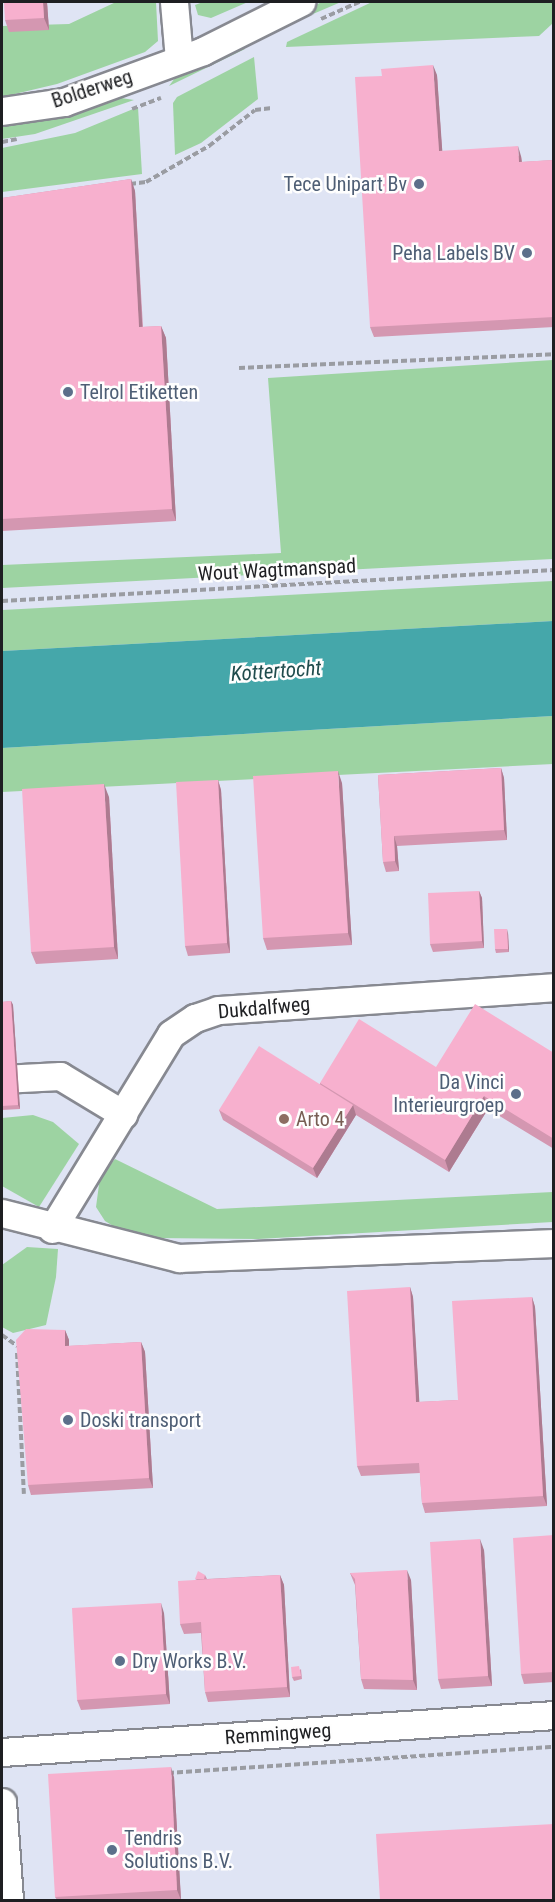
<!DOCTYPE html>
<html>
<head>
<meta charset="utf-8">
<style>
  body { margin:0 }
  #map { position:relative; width:555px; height:1902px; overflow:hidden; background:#edf0f9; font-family:"Roboto Condensed",sans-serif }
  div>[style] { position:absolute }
  .built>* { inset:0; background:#dfe4f4 }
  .green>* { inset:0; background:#9dd3a2 }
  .water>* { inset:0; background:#45a7aa }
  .path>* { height:4px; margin-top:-2px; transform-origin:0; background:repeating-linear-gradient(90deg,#9a9ca2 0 6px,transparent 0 9px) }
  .roads { filter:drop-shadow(2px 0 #878991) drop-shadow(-2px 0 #878991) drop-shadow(0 2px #878991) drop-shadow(0 -2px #878991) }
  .minor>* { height:27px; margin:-13.5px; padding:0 13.5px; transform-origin:13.5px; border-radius:13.5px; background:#fff }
  .wall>* { inset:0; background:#d497b1 }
  .shaded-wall>* { inset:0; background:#ad7b90 }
  .building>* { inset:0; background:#f7b0ce }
  .dots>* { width:16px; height:16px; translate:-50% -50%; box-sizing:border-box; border:3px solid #fefefe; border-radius:50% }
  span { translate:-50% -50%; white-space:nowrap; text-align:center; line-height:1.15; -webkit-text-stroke:5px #fefefe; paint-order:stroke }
  .street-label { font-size:20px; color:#1e1f22 }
  .service-label { font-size:20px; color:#4e5e75 }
  .right { translate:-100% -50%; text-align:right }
  .left { translate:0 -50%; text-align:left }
  .education-label { font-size:20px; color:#785e54 }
  .water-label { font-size:21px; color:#1f4b4c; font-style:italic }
  .frame { position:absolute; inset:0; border:3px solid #1e1f22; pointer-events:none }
</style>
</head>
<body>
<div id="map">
  <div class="built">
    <div style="clip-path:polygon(2px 2px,553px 2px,553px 1900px,2px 1900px)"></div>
  </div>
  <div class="green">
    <div style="clip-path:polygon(116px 2px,156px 2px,158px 41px,145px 52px,57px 84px,2px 97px,2px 26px,69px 24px)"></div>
    <div style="clip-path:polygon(203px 2px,248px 2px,211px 18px,198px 15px,195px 5px)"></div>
    <div style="clip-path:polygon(322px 2px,341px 2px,285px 26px,295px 14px)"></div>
    <div style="clip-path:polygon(372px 2px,553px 2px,553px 23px,539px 36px,286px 47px,287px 42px)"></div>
    <div style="clip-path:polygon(233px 45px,245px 49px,169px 86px,181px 70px)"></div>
    <div style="clip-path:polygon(254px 57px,258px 99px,201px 143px,175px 155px,173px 103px,177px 97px)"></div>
    <div style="clip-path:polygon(115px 97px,134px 100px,35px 134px,2px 139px,2px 126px)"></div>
    <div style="clip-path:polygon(138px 107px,142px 174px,2px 192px,2px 148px,75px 133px)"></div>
    <div style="clip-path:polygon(553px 360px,553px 559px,2px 588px,2px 565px,281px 553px,268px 378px)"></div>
    <div style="clip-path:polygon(553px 581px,553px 621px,2px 651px,2px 610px)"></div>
    <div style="clip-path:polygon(553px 716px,553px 764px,2px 792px,2px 748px)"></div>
    <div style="clip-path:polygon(33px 1115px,53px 1122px,79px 1144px,39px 1207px,2px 1186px,2px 1118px)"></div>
    <div style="clip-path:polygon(115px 1159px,217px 1209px,553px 1192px,553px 1222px,258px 1239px,154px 1238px,123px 1232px,105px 1221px,96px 1207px,100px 1177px)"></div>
    <div style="clip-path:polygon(27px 1247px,58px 1249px,56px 1277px,46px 1325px,13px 1333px,2px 1327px,2px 1265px)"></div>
  </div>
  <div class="water">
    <div style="clip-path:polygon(553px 621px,553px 716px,2px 748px,2px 651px)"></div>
  </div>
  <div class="path">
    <div style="left:321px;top:19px;width:42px;rotate:-24.1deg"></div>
    <div style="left:132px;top:109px;width:31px;rotate:-21deg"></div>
    <div style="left:2px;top:142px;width:15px;rotate:-11deg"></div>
    <div style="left:130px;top:184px;width:16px;rotate:-7deg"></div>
    <div style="left:146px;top:182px;width:73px;rotate:-29.7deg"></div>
    <div style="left:209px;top:146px;width:58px;rotate:-38deg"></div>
    <div style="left:255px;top:110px;width:17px;rotate:-7deg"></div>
    <div style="left:239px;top:368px;width:315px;rotate:-2.5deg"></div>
    <div style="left:2px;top:601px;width:553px;rotate:-3.21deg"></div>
    <div style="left:2px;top:1335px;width:19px;rotate:36deg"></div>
    <div style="left:17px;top:1353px;width:141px;rotate:87.2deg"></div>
    <div style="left:168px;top:1773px;width:387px;rotate:-3.9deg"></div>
  </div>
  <div class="roads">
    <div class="minor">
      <div style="left:174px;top:2px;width:57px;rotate:85deg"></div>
      <div style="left:2px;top:111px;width:63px;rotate:-8.3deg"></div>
      <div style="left:64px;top:102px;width:148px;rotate:-20.1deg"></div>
      <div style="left:203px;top:51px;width:110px;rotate:-26.6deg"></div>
      <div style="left:2px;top:1079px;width:58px;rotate:-3deg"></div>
      <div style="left:60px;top:1076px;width:74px;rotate:31.1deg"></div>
      <div style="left:2px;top:1213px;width:183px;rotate:14.3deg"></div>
      <div style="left:179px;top:1258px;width:375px;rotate:-2.3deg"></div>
      <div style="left:52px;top:1229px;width:228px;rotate:-58.6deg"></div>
      <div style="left:171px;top:1034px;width:29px;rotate:-34deg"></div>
      <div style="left:195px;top:1018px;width:24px;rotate:-19deg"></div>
      <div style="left:218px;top:1010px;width:337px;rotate:-3.9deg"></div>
      <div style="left:2px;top:1752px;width:553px;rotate:-3.83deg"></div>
      <div style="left:2px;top:1802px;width:98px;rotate:85.9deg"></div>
    </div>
  </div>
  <div class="wall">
    <div style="clip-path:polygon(47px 2px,49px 30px,9px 32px,5px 20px)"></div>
    <div style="clip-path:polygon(437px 75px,442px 151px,521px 156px,522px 162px,554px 160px,554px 327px,374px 337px,370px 327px)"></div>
    <div style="clip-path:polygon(131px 179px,135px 191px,143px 327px,161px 326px,166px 338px,176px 521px,2px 531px,2px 198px)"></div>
    <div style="clip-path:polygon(501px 768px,504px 778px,507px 840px,397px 846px,399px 871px,386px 872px,383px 862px,378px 775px)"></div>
    <div style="clip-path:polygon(218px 780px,221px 790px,230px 953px,188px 956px,185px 946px)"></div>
    <div style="clip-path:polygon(342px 783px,352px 945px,267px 950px,263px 938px)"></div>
    <div style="clip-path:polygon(109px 797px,118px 959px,36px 964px,31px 952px)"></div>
    <div style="clip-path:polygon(479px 891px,482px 898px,484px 948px,433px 952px,430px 944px)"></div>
    <div style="clip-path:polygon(508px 933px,509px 952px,496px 953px,495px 949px)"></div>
    <div style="clip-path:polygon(11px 1001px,13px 1005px,20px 1109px,2px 1110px,2px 1002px)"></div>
    <div style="clip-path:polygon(554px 1053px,554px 1149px,488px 1109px,449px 1172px,356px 1115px,317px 1178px,223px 1120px,219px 1110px,320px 1084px,320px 1083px)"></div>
    <div style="clip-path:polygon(410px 1287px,413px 1297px,419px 1402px,458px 1400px,532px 1297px,535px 1307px,547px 1506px,425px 1513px,422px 1503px,420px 1473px,361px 1476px,357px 1466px)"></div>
    <div style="clip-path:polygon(65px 1330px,69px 1340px,69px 1346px,141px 1342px,145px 1352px,153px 1488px,31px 1495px,28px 1485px)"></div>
    <div style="clip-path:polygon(554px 1535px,554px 1682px,524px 1684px,521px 1674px)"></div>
    <div style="clip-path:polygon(484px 1550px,492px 1686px,441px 1689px,438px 1679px)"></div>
    <div style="clip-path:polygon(350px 1573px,411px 1580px,417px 1690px,364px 1689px,361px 1679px,355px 1585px)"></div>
    <div style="clip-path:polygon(205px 1575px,207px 1579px,280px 1575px,284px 1585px,290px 1697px,208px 1702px,205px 1692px,201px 1633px,184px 1634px,180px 1624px,195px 1580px)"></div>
    <div style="clip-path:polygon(164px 1613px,170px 1704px,81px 1710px,77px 1700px)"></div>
    <div style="clip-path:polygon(301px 1669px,302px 1679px,294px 1681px,292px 1677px)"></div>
    <div style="clip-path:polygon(174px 1777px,181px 1900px,57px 1900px,55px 1897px)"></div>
  </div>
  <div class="shaded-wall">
    <div style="clip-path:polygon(43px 2px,47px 2px,49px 30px,44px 18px)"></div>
    <div style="clip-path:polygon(433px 65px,437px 75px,443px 161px,439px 151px)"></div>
    <div style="clip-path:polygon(518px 146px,521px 156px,523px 172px,519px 162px)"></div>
    <div style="clip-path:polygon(131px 179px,135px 191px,143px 340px,139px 327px)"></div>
    <div style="clip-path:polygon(161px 326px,166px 338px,176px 521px,172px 509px)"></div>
    <div style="clip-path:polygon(501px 768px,504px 778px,507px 840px,504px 830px)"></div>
    <div style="clip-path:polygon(338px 771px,342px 783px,352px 945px,348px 933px)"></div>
    <div style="clip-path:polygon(218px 780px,221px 790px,230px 953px,227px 943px)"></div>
    <div style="clip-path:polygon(104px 784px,109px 797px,118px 959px,114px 947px)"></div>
    <div style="clip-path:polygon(394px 836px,397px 846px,399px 871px,395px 861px)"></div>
    <div style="clip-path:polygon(479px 891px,482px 898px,484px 948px,482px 941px)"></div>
    <div style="clip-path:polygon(507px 929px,508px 933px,509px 952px,508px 949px)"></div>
    <div style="clip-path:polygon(11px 1001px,13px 1005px,20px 1109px,18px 1105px)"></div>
    <div style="clip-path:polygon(484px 1096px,488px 1109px,449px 1172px,445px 1160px)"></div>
    <div style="clip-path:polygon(353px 1105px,356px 1115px,317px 1178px,313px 1168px)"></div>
    <div style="clip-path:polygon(410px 1287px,413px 1297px,420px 1412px,416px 1402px)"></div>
    <div style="clip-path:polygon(532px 1297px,535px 1307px,547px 1506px,543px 1496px)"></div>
    <div style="clip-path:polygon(65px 1330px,69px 1340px,69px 1356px,65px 1346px)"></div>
    <div style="clip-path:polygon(141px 1342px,145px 1352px,153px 1488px,149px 1478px)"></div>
    <div style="clip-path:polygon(480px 1539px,484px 1550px,492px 1686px,488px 1676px)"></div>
    <div style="clip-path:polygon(407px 1570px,411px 1580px,417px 1690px,413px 1680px)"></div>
    <div style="clip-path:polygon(280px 1575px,284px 1585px,290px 1697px,287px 1687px)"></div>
    <div style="clip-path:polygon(161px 1603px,164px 1613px,170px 1704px,166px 1694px)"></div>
    <div style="clip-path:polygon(171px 1767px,174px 1777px,181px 1900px,177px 1890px)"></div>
  </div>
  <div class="building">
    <div style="clip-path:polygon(4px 2px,43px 2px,44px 18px,5px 20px)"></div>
    <div style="clip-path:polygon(433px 65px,439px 151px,518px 146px,519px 162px,554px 160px,554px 317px,370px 327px,355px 77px,382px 76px,381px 69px)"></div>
    <div style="clip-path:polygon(131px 179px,139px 327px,161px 326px,172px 509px,2px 519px,2px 198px)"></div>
    <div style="clip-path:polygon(501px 768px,504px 830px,394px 836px,395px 861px,383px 862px,378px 775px)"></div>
    <div style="clip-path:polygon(552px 768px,554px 768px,554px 786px,553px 786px)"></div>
    <div style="clip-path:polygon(338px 771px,348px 933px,263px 938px,253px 776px)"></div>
    <div style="clip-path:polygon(218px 780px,227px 943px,185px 946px,176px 782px)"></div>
    <div style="clip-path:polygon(104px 784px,114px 947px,31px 952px,22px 789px)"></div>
    <div style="clip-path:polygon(479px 891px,482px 941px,430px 944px,428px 893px)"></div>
    <div style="clip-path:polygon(494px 929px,507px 929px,508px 949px,495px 949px)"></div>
    <div style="clip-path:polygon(11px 1001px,18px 1105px,2px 1106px,2px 1002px)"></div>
    <div style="clip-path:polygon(475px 1004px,554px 1053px,554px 1139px,484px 1096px,445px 1160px,320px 1083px,359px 1019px,436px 1067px)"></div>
    <div style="clip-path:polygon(259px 1046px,353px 1105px,313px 1168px,219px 1110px)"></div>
    <div style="clip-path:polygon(410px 1287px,416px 1402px,458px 1400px,452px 1301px,532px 1297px,543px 1496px,422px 1503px,419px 1463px,357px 1466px,347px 1291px)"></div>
    <div style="clip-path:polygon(26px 1329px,65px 1330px,65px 1346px,141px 1342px,149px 1478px,28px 1485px,16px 1340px)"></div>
    <div style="clip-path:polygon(554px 1535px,554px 1672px,521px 1674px,513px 1538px)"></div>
    <div style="clip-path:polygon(480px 1539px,488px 1676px,438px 1679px,430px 1542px)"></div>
    <div style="clip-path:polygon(407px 1570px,413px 1680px,361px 1679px,355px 1579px,350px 1573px)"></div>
    <div style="clip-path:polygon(198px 1571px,205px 1575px,204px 1579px,195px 1579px)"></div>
    <div style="clip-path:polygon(280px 1575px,287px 1687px,205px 1692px,201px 1622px,180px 1624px,178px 1581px)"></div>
    <div style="clip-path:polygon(161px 1603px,166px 1694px,77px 1700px,72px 1608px)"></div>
    <div style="clip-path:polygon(299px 1666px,301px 1676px,292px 1677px,291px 1667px)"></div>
    <div style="clip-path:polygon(171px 1767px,177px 1890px,55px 1897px,48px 1774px)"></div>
    <div style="clip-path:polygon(554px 1824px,554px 1900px,380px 1900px,376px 1834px)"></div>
  </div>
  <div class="dots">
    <div style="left:419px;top:184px;background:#5c6f8a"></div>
    <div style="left:527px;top:253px;background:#5c6f8a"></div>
    <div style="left:68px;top:392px;background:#5c6f8a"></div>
    <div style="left:516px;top:1094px;background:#5c6f8a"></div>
    <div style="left:284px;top:1119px;background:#8d6e63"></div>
    <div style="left:68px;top:1420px;background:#5c6f8a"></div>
    <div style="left:120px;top:1661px;background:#5c6f8a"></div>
    <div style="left:112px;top:1850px;background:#5c6f8a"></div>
  </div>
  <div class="street-label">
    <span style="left:92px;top:89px;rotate:-18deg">Bolderweg</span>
    <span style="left:277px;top:570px;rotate:-3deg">Wout Wagtmanspad</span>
    <span style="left:264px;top:1008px;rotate:-5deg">Dukdalfweg</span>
    <span style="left:278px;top:1734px;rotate:-4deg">Remmingweg</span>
  </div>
  <div class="service-label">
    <span class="right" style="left:407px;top:184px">Tece Unipart Bv</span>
    <span class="right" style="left:515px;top:253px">Peha Labels BV</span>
    <span class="left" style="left:80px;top:392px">Telrol Etiketten</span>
    <span class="right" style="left:504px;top:1094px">Da Vinci<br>Interieurgroep</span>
    <span class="left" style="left:80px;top:1420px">Doski transport</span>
    <span class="left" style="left:132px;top:1661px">Dry Works B.V.</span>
    <span class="left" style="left:124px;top:1850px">Tendris<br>Solutions B.V.</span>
  </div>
  <div class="education-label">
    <span class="left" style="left:296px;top:1119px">Arto 4</span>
  </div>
  <div class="water-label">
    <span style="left:276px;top:671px;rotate:-4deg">Kottertocht</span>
  </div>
  <div class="frame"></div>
</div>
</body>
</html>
